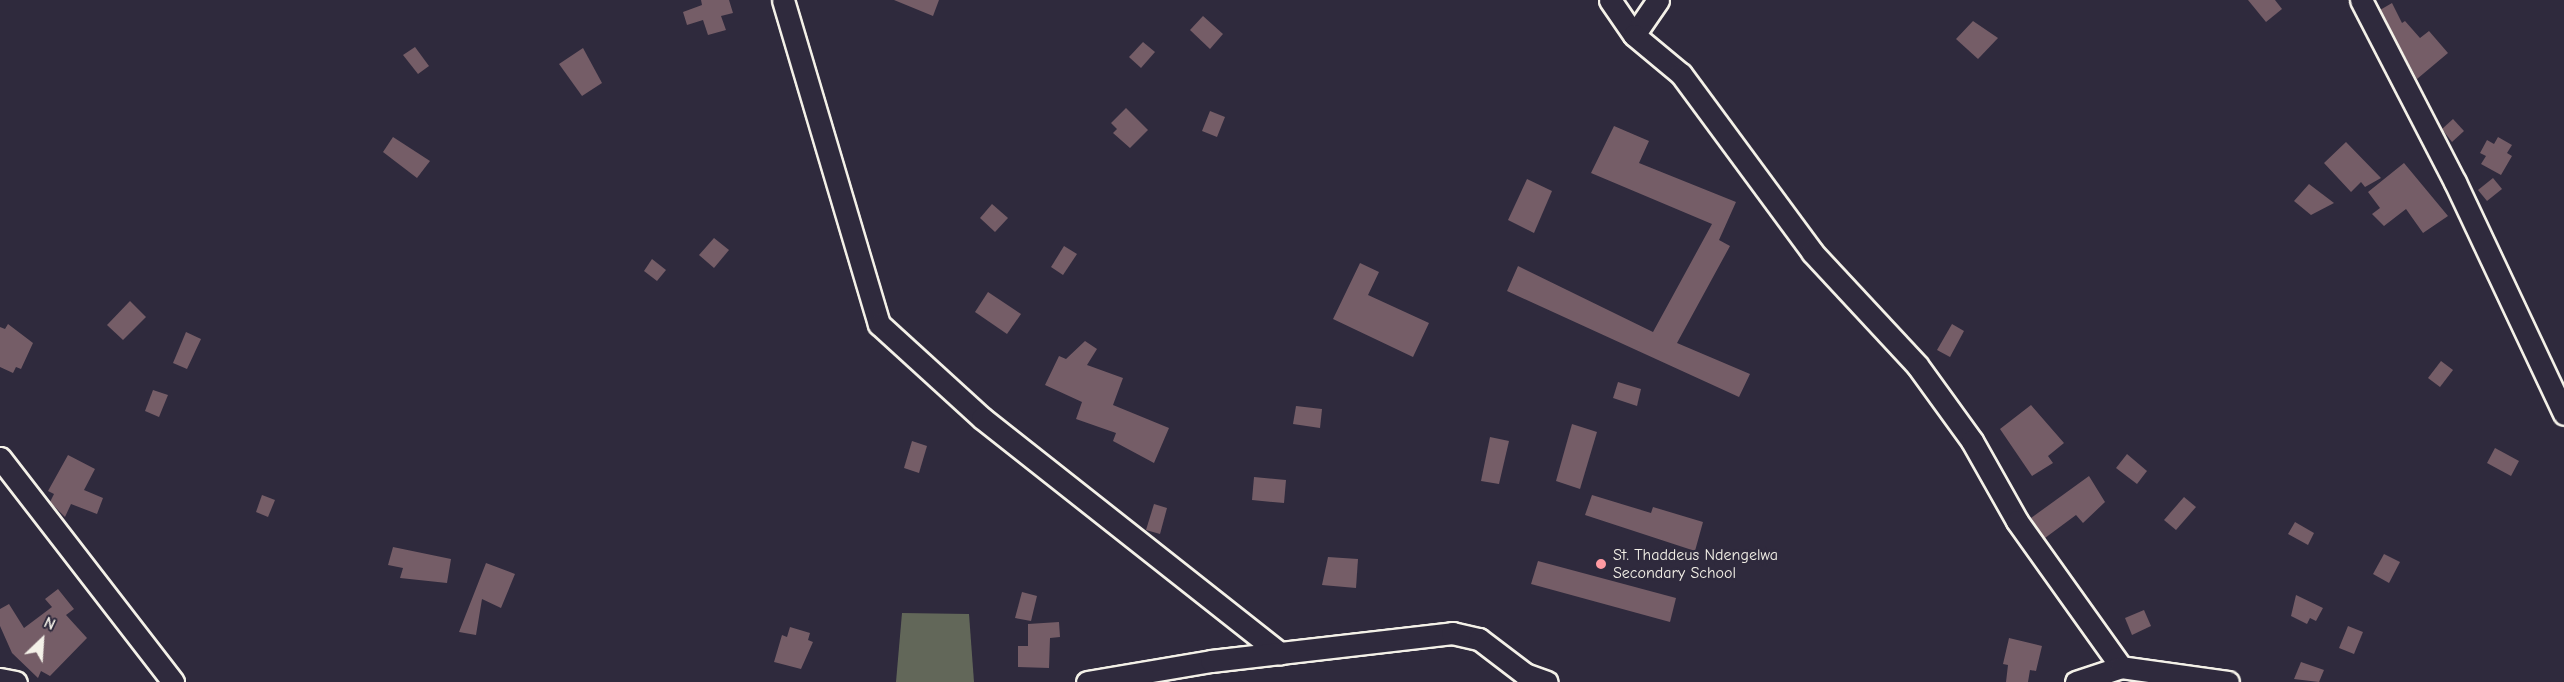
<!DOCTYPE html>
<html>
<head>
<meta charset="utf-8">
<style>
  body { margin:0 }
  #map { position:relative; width:2564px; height:682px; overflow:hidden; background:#2f2a3d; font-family:"Comic Neue",sans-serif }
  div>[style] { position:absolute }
  .green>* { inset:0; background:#626759 }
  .building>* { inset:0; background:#755d67 }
  .roads { filter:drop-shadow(2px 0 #f4f1e8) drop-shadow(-2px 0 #f4f1e8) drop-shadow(0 2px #f4f1e8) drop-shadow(0 -2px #f4f1e8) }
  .minor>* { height:21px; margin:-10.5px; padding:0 10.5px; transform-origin:10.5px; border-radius:10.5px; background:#2f2a3d }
  .dots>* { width:16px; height:16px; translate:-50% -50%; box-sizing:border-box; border:3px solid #2f2a3d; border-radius:50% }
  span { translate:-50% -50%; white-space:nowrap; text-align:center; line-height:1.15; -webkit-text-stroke:4.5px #2f2a3d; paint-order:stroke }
  .poi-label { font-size:16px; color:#f4f1e8 }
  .left { translate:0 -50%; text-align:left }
  .north { position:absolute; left:12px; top:610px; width:60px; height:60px; -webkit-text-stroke:4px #2f2a3d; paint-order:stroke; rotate:25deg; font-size:16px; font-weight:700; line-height:24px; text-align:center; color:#f4f1e8 }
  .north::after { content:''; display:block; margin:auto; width:21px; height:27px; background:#f4f1e8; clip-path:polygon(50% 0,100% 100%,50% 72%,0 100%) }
</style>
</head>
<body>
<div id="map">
  <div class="green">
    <div style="clip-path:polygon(902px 613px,969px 614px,974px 682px,896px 682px)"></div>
  </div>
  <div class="building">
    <div style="clip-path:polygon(701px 0,729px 0,733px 13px,721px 16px,726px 30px,708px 35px,703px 20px,687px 25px,683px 12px,702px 5px)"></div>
    <div style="clip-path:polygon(894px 0,939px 0,933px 16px)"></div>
    <div style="clip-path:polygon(2248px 0,2275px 0,2282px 9px,2266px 22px)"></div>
    <div style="clip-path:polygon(2392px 3px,2402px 23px,2405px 21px,2420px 38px,2429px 31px,2448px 53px,2417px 79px,2380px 10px)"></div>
    <div style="clip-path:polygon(1203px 16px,1223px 34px,1210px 49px,1190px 30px)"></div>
    <div style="clip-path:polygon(1973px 21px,1998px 38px,1978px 59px,1956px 39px)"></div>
    <div style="clip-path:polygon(1143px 42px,1155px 52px,1141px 68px,1129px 57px)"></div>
    <div style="clip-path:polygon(415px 47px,429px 66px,418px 74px,403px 55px)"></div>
    <div style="clip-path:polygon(583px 48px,602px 83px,582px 96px,559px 64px)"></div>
    <div style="clip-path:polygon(1126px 108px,1148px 130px,1130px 148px,1113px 133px,1117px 129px,1111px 123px)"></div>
    <div style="clip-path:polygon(1210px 111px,1225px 117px,1217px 137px,1202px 131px)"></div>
    <div style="clip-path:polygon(2453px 119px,2464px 131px,2452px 142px,2442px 129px)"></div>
    <div style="clip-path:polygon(1614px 126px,1649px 141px,1639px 163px,1736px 202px,1719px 240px,1730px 246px,1677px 343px,1750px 374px,1739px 397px,1507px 291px,1518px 266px,1653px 332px,1712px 224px,1591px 173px)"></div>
    <div style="clip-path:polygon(393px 137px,430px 161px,417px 178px,383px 152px)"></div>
    <div style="clip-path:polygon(2498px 137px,2512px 145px,2507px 153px,2512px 156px,2501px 175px,2481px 164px,2486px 156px,2480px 153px,2487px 140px,2494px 144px)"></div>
    <div style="clip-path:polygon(2346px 142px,2381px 178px,2365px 187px,2361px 182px,2351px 192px,2324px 163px)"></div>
    <div style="clip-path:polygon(2404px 163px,2448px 216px,2423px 233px,2406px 209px,2384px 226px,2372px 214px,2380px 208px,2368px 192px)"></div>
    <div style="clip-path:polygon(2493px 178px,2502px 189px,2487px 201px,2478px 190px)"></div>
    <div style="clip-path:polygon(1527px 179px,1552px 191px,1534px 233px,1508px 220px)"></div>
    <div style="clip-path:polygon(2309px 184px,2334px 203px,2311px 215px,2294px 201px)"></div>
    <div style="clip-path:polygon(992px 204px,1008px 218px,995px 232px,980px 218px)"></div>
    <div style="clip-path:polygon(714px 238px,729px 250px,714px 268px,699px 255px)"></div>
    <div style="clip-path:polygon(1064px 246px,1077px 254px,1063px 275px,1051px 267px)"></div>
    <div style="clip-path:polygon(652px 259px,666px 270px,657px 281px,644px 271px)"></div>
    <div style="clip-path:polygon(1360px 263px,1379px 272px,1368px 295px,1429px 323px,1413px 357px,1333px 319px)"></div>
    <div style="clip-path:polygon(988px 292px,1021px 314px,1007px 334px,975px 312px)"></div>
    <div style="clip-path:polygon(130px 301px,146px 317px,123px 340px,107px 325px)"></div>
    <div style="clip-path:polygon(8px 324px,33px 343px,21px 369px,16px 367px,13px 373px,0 367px,0 327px,5px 329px)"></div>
    <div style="clip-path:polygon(1952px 324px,1964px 331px,1950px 357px,1937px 350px)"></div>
    <div style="clip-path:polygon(186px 332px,201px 339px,187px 369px,173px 363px)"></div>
    <div style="clip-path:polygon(1085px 341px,1097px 349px,1087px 365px,1123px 378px,1113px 405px,1169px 428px,1154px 463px,1113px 441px,1116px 433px,1076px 419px,1082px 402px,1045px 385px,1059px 356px,1066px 359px)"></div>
    <div style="clip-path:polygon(2441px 361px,2453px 370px,2440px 387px,2428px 378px)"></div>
    <div style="clip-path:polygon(1618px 382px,1641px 389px,1637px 406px,1613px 398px)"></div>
    <div style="clip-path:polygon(153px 390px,168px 395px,159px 417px,145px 411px)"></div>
    <div style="clip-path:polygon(2031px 405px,2064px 443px,2048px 456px,2053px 463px,2032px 476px,2000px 429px)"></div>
    <div style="clip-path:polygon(1296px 406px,1322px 409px,1320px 428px,1293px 424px)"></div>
    <div style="clip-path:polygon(1572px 424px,1597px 432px,1580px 489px,1556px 481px)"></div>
    <div style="clip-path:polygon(1490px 437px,1509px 441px,1499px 484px,1481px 481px)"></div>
    <div style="clip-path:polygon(912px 441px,927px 446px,919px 473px,904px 468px)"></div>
    <div style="clip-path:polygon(2495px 448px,2519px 461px,2511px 476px,2487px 463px)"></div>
    <div style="clip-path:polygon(2127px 454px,2147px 471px,2137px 484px,2116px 468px)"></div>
    <div style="clip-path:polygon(68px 455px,95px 469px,84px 490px,103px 498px,97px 514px,71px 504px,65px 517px,50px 502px,54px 494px,48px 491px)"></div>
    <div style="clip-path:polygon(2089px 476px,2105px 502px,2083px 523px,2076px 515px,2045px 538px,2031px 518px)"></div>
    <div style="clip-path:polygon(1254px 477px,1286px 480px,1284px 503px,1252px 500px)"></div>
    <div style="clip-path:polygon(262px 495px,275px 500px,268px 517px,256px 512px)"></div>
    <div style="clip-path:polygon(1592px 495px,1651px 513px,1653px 507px,1703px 522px,1695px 551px,1585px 515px)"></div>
    <div style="clip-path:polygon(2184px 497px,2196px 507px,2176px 530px,2164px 520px)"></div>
    <div style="clip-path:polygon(1154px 504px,1167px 508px,1160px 534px,1146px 530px)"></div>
    <div style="clip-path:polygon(2295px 522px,2314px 533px,2308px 545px,2288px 534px)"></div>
    <div style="clip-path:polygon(393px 547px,451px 559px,447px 583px,400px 578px,403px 568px,388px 565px)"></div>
    <div style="clip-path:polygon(2384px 554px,2400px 562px,2389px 583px,2373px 574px)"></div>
    <div style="clip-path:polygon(1328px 557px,1358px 559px,1356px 588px,1322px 585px)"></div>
    <div style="clip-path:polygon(1538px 561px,1676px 598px,1670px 622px,1531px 584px)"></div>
    <div style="clip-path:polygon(486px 563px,515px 574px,501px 608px,482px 599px,476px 635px,459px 632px)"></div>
    <div style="clip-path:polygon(58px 589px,74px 609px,66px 615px,87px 638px,50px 676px,41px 671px,38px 678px,12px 653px,0 626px,0 609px,9px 604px,24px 628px,52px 607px,45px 599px)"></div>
    <div style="clip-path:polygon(1022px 592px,1037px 596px,1031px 621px,1015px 618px)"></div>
    <div style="clip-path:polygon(2296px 595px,2323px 608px,2316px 621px,2310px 618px,2307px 624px,2291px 616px)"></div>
    <div style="clip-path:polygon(2144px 610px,2151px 626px,2132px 635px,2125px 618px)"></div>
    <div style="clip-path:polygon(1059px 622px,1060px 637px,1050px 638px,1049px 668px,1018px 667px,1018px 646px,1028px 646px,1028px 624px)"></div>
    <div style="clip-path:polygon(2348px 626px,2363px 632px,2354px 654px,2339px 648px)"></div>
    <div style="clip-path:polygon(790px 627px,810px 633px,808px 640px,813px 642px,801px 669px,774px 662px,782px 635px,787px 637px)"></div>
    <div style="clip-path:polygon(2009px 638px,2042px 646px,2036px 671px,2030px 670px,2028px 682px,2006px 682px,2008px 665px,2003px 664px)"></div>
    <div style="clip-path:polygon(2301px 662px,2324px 670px,2319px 682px,2294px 679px)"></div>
  </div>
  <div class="roads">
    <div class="minor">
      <div style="left:783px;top:0;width:338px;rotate:73.5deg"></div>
      <div style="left:879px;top:324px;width:139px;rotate:42.4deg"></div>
      <div style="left:982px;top:418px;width:380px;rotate:38.3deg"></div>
      <div style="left:1610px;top:0;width:42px;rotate:55.6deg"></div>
      <div style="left:1658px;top:0;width:42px;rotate:124.4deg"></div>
      <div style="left:1634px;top:35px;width:61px;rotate:39.7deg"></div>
      <div style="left:1681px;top:74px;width:221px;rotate:53.6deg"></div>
      <div style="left:1812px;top:252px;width:154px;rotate:47.1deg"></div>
      <div style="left:1917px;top:365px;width:94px;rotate:54.1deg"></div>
      <div style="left:1972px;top:441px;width:92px;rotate:60.6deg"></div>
      <div style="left:2017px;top:521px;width:179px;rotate:54.5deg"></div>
      <div style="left:2361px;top:0;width:205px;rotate:62.7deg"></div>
      <div style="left:2455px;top:182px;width:256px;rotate:64.8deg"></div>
      <div style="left:0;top:458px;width:283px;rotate:52.3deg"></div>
      <div style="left:0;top:679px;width:16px;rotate:11deg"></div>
      <div style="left:1087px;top:682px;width:126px;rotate:-9.6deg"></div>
      <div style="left:1211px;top:661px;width:243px;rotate:-6.6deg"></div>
      <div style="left:1452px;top:633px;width:28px;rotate:13deg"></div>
      <div style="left:1479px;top:639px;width:58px;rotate:37.3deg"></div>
      <div style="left:1525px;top:674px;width:23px;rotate:20deg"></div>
      <div style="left:2076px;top:682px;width:47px;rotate:-18.4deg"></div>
      <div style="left:2121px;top:667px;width:108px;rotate:8deg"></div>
    </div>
  </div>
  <div class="dots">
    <div style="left:1601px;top:564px;background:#ff9aa2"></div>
  </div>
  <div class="poi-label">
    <span class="left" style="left:1613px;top:564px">St. Thaddeus Ndengelwa<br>Secondary School</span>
  </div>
  <div class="north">N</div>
</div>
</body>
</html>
